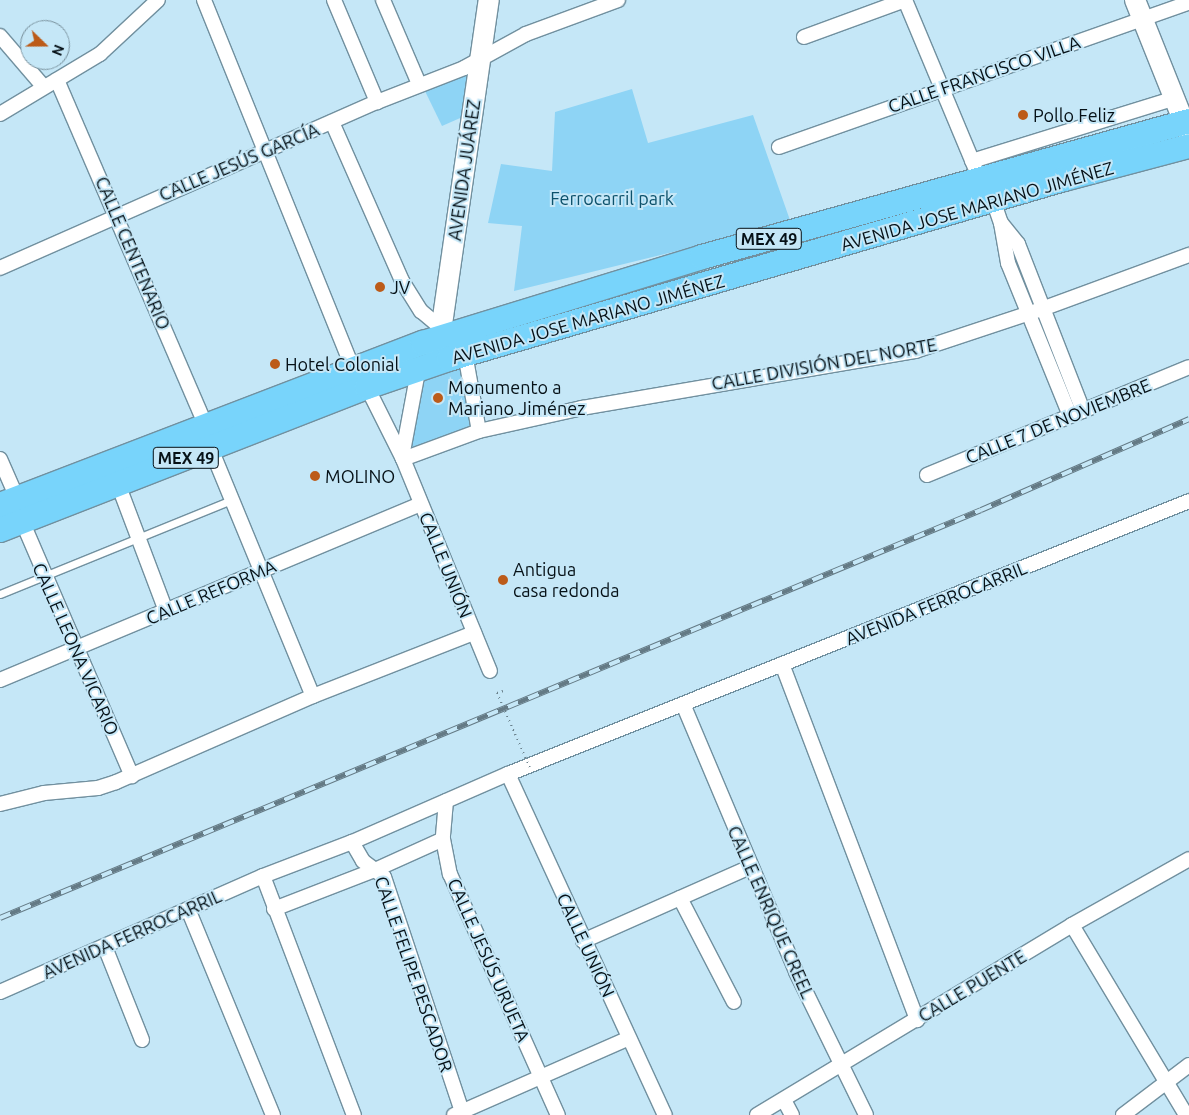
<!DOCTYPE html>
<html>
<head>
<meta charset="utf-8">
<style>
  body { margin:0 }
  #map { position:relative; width:1189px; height:1115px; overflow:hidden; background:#c5e7f7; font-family:Ubuntu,sans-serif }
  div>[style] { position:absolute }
  .green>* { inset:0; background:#8ed4f5 }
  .path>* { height:2px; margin-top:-1px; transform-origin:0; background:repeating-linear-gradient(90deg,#6a818c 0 1px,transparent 0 5px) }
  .roads { filter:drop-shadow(1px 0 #71909f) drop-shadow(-1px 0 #71909f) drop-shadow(0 1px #71909f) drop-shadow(0 -1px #71909f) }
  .service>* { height:7px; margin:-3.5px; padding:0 3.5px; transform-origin:3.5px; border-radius:3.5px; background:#fff }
  .minor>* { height:14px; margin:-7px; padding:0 7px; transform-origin:7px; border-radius:7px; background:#fff }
  .secondary>* { height:20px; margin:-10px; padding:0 10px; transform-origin:10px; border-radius:10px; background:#fff }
  .trunk>* { height:24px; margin:-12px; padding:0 12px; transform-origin:12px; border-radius:12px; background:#78d4fb }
  .rail>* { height:5.5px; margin-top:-2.75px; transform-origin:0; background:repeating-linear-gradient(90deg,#c5e7f7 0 11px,#647a85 0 22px); box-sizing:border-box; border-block:1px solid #647a85 }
  .path-bridge>* { height:2px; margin-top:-1px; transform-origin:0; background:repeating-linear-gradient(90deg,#6a818c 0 1px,transparent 0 5px) }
  .dots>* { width:14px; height:14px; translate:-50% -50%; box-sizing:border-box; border:2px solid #c5e7f7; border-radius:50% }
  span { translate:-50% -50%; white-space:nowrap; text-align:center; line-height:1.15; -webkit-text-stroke:4px #c5e7f7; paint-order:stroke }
  .shield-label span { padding:1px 4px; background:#c5e7f7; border:1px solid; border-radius:4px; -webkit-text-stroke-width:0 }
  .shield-label { font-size:16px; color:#061117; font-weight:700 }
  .street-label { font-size:18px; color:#061117 }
  .poi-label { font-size:18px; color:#061117 }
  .left { translate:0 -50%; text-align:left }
  .park-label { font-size:18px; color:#0d526c }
  .north { position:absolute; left:20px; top:20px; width:50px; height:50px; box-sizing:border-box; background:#c5e7f7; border:1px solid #79919d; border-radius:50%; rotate:112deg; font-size:14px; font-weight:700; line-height:20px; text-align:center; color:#061117 }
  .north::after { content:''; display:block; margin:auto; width:18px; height:22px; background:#bc5b19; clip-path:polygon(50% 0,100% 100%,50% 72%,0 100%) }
</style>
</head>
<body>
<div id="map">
  <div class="green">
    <div style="clip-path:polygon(475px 66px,467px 115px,442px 126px,423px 87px)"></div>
    <div style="clip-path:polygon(632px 89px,648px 143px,753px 115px,791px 223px,514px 291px,522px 226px,488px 223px,501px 164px,552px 171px,555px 112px)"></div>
    <div style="clip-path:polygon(464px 360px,476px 429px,404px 454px,423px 379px)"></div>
  </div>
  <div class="path">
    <div style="left:497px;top:693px;width:7px;rotate:-16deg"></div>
  </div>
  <div class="roads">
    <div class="service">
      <div style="left:0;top:594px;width:249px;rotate:-22.1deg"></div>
    </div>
    <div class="minor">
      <div style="left:204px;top:0;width:397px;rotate:68deg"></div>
      <div style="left:334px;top:0;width:111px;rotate:67.1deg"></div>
      <div style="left:383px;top:0;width:91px;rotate:66.8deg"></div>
      <div style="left:905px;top:0;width:181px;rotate:67.3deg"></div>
      <div style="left:0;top:36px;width:66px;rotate:49.3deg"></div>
      <div style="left:804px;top:37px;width:108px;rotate:-20.1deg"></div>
      <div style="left:57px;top:80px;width:377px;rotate:66.7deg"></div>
      <div style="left:0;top:114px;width:117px;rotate:-31deg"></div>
      <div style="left:100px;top:54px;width:79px;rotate:-43deg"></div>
      <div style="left:332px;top:122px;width:174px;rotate:66.2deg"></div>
      <div style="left:402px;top:281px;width:36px;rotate:58deg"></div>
      <div style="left:421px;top:311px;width:26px;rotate:40deg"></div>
      <div style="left:779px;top:147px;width:435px;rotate:-19.4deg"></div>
      <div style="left:972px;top:161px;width:213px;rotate:-17.2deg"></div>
      <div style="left:993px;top:200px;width:24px;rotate:71deg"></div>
      <div style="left:1001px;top:223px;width:41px;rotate:80.1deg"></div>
      <div style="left:1008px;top:263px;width:165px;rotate:67.9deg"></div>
      <div style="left:1001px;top:223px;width:27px;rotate:51deg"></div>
      <div style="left:1018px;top:244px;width:179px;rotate:68.7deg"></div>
      <div style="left:0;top:268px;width:412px;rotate:-23.8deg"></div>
      <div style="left:377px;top:102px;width:93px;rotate:-21.3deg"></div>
      <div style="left:464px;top:68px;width:71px;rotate:-28.7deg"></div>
      <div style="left:526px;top:34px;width:98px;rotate:-20.3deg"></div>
      <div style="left:464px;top:348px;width:84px;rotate:79.8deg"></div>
      <div style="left:367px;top:387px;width:80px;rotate:63.4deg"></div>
      <div style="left:403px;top:459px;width:229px;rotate:67.7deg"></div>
      <div style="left:211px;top:449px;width:267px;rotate:67.6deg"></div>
      <div style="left:402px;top:457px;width:93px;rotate:-79.4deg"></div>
      <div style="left:0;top:459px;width:43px;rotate:66.4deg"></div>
      <div style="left:403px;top:459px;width:81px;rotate:-20.2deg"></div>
      <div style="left:479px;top:431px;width:106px;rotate:-12.6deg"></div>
      <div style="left:582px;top:408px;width:338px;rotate:-9.7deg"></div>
      <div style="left:915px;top:351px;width:134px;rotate:-18.3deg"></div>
      <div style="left:1042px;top:309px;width:157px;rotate:-20.2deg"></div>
      <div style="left:927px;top:475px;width:283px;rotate:-22.4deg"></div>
      <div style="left:118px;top:484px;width:136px;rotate:69.3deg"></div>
      <div style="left:22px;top:521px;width:278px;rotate:66.7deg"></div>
      <div style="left:782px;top:664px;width:381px;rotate:69.2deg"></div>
      <div style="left:0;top:680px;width:456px;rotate:-22.7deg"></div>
      <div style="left:683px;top:704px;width:291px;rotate:67.1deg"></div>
      <div style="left:796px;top:972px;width:159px;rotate:63.9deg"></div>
      <div style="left:508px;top:774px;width:375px;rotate:65.3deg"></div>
      <div style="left:446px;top:801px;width:38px;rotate:95deg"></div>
      <div style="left:443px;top:839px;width:36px;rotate:79deg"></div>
      <div style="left:450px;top:874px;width:264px;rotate:65.9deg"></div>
      <div style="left:0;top:804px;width:45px;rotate:-14deg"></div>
      <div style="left:44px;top:793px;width:54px;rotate:-5.3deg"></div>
      <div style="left:98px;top:788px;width:19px;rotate:-18deg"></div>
      <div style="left:116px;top:782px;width:215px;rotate:-23.6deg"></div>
      <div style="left:313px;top:696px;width:173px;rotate:-21.4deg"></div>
      <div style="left:352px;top:842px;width:22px;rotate:60deg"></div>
      <div style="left:363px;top:861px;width:26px;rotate:37deg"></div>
      <div style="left:384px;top:877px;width:251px;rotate:71.6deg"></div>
      <div style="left:263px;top:876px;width:256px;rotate:69.2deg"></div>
      <div style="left:680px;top:898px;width:117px;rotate:62.6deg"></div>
      <div style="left:188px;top:909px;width:223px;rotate:67.6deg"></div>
      <div style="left:274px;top:909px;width:110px;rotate:-21.2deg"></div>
      <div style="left:377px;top:869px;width:72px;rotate:-24.4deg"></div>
      <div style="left:1072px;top:925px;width:222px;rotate:59deg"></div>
      <div style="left:583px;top:941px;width:183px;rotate:-23.9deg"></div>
      <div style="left:105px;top:947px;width:100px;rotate:68.3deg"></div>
      <div style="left:0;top:992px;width:287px;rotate:-23.8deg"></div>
      <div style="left:263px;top:876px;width:95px;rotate:-20.9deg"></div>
      <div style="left:352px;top:842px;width:170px;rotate:-23.6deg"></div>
      <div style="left:508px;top:774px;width:734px;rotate:-21.84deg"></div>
      <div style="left:784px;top:1100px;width:17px;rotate:62deg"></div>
      <div style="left:454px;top:1115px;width:191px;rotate:-23.7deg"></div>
      <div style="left:757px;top:1115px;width:368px;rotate:-31.1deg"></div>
      <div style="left:1072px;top:925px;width:134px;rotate:-29.4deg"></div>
      <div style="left:1123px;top:1115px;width:83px;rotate:-37.1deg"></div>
    </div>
    <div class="secondary">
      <div style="left:1135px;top:0;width:145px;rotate:68.2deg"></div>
      <div style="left:438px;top:352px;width:356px;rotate:-81.8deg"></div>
    </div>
    <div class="trunk">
      <div style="left:0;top:505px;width:453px;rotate:-21deg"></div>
      <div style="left:423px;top:343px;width:292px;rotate:-17.1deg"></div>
      <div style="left:702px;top:257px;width:506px;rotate:-15.6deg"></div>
      <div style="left:0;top:530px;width:394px;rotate:-21.3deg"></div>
      <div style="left:367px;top:387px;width:87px;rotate:-18.9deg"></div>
      <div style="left:449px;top:359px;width:641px;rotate:-16.31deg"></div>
      <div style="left:1064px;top:179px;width:129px;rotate:-14.8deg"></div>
    </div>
  </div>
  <div class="rail">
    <div style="left:0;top:918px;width:1062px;rotate:-22.58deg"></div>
    <div style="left:981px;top:510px;width:227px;rotate:-23.6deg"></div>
  </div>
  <div class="path-bridge">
    <div style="left:497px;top:693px;width:84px;rotate:66.2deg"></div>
  </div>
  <div class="dots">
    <div style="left:1023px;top:115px;background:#bc5b19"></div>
    <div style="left:380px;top:287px;background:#bc5b19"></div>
    <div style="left:275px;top:364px;background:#bc5b19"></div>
    <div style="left:438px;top:398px;background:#bc5b19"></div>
    <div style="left:315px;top:476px;background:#bc5b19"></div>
    <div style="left:503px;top:580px;background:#bc5b19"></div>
  </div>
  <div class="shield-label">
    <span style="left:769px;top:239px">MEX 49</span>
    <span style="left:186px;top:458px">MEX 49</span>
  </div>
  <div class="street-label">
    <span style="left:984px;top:74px;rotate:-19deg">CALLE FRANCISCO VILLA</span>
    <span style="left:239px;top:162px;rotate:-23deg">CALLE JESÚS GARCÍA</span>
    <span style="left:464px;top:170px;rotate:-82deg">AVENIDA JUÁREZ</span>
    <span style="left:977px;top:206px;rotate:-16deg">AVENIDA JOSE MARIANO JIMÉNEZ</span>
    <span style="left:133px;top:253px;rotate:67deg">CALLE CENTENARIO</span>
    <span style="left:588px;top:319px;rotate:-16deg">AVENIDA JOSE MARIANO JIMÉNEZ</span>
    <span style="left:824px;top:364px;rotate:-10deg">CALLE DIVISIÓN DEL NORTE</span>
    <span style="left:1058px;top:421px;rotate:-22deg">CALLE 7 DE NOVIEMBRE</span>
    <span style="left:446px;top:565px;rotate:68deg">CALLE UNIÓN</span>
    <span style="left:211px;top:592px;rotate:-23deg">CALLE REFORMA</span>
    <span style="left:936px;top:603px;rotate:-22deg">AVENIDA FERROCARRIL</span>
    <span style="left:76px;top:649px;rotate:66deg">CALLE LEONA VICARIO</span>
    <span style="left:771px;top:912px;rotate:66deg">CALLE ENRIQUE CREEL</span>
    <span style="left:132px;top:934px;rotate:-24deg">AVENIDA FERROCARRIL</span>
    <span style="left:586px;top:945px;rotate:65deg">CALLE UNIÓN</span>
    <span style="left:489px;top:960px;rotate:66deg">CALLE JESÚS URUETA</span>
    <span style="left:414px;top:974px;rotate:71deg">CALLE FELIPE PESCADOR</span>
    <span style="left:972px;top:986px;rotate:-31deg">CALLE PUENTE</span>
  </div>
  <div class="poi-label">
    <span class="left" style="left:1033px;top:115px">Pollo Feliz</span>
    <span class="left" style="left:390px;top:287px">JV</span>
    <span class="left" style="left:285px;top:364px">Hotel Colonial</span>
    <span class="left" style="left:448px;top:398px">Monumento a<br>Mariano Jiménez</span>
    <span class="left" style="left:325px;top:476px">MOLINO</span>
    <span class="left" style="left:513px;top:580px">Antigua<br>casa redonda</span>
  </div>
  <div class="park-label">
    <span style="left:612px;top:198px">Ferrocarril park</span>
  </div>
  <div class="north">N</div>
</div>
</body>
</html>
